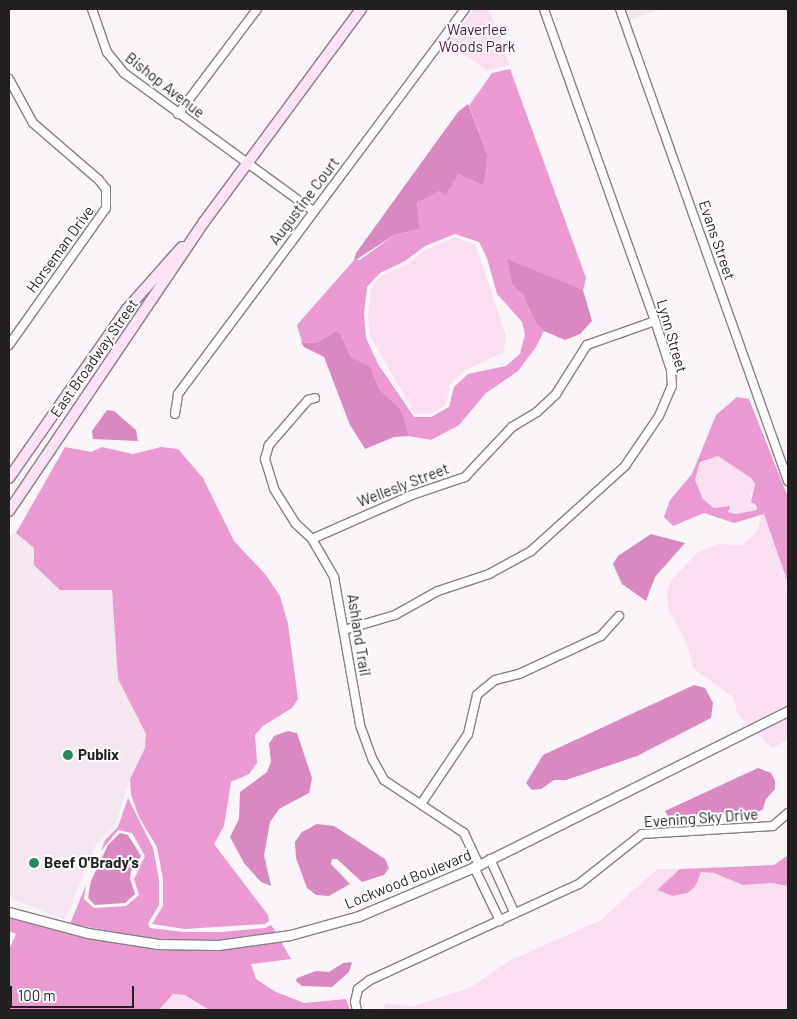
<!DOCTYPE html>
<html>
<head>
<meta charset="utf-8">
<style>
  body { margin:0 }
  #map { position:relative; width:797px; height:1019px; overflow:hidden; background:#fbf5f9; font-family:Barlow,sans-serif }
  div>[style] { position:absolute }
  .built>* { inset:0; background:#f4e7ef }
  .green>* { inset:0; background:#fadff0 }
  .forest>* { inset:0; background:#eb9ad1 }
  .water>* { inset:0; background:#d989bf }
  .roads { filter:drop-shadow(1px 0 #868084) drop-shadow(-1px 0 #868084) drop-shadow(0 1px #868084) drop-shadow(0 -1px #868084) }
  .minor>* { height:8px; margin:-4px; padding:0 4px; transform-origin:4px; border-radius:4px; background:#fff }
  .tertiary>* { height:9px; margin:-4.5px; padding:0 4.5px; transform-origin:4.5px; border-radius:4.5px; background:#fff }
  .secondary>* { height:10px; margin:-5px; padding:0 5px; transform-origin:5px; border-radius:5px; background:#fce2f4 }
  .dots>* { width:14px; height:14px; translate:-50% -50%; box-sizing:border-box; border:2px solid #fff; border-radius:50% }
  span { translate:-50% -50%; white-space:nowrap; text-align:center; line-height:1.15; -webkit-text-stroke:4px #fff; paint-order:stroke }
  .park-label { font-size:15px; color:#581147 }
  .street-label { font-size:15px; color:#221f21 }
  .poi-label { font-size:15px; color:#221f21; font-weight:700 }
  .left { translate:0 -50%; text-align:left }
  .frame { position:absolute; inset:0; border:10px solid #221f21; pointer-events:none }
  .scale { position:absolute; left:10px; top:986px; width:124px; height:22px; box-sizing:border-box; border:2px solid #221f21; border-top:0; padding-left:6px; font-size:15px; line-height:18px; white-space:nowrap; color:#221f21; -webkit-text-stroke:4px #fff; paint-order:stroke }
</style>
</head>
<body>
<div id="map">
  <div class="built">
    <div style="clip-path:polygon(625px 9px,662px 9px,629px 20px)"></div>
    <div style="clip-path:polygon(16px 533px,34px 548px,60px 590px,112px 590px,118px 679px,146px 733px,145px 748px,130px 779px,115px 826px,96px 844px,65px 920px,9px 898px,9px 535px)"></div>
  </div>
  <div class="green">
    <div style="clip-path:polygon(474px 9px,489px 9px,509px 65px,487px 71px,448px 42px)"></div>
    <div style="clip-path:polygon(455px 237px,475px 244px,506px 335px,504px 352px,466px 370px,450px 385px,446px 405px,432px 414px,415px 414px,370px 336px,368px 315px,371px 288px,381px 276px,407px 264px,427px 249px)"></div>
    <div style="clip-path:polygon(718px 456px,751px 478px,755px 483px,750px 496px,757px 510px,736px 514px,728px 512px,729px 506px,714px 508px,703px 499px,695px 480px,700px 462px)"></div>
    <div style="clip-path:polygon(764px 514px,788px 583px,785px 589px,788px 595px,788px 707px,750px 726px,738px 715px,733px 697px,693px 668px,687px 644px,668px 609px,667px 593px,671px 581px,697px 553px,718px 544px,742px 545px,758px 531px,761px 515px)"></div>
    <div style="clip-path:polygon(788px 716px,788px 740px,772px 748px,756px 732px)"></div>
    <div style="clip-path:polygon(657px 869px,680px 869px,657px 890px,673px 896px,701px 872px,714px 873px,743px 885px,771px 883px,788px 886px,788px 1010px,381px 1010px,386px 1003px,411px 1007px,470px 988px,509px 961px,601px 920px)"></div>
    <div style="clip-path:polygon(173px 994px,185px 995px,209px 1010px,159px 1010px)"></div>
  </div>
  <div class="forest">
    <div style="clip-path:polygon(evenodd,510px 69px,586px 278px,583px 291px,513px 286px,523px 295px,536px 324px,544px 331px,536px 347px,518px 371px,486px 393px,459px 425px,431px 440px,408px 436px,400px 408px,380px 390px,370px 366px,351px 357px,340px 333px,336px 331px,316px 343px,302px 342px,297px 325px,355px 259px,360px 260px,394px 235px,420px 229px,417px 203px,440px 191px,458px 174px,484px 186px,488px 156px,469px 106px,492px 73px,510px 69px,455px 234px,479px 242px,487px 258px,497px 294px,522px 322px,525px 335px,520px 354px,506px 366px,468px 374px,454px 387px,449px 407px,431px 417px,414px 417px,378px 364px,366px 338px,364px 314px,367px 287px,380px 273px,405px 261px,425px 246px,455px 234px)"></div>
    <div style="clip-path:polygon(evenodd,737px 397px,749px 399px,788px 497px,788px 583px,764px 514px,734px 523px,704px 513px,673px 526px,664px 517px,670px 500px,692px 474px,716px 415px,737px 397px,718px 456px,751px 478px,755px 484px,751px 502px,756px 505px,757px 510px,736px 514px,728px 512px,730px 506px,714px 508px,703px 499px,695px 480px,700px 462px,718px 456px)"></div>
    <div style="clip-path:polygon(65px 447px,91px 452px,102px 447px,133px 454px,161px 447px,178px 449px,203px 478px,234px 541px,265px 574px,280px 596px,288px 624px,298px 699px,292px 708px,263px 726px,255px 735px,257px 763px,249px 774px,231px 782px,224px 826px,214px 844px,268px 915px,269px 921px,265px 924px,185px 929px,152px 924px,163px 906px,163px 879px,157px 847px,139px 817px,131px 794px,130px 779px,145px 748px,146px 734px,118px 679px,112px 590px,60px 590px,34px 565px,34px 548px,16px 533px)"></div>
    <div style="clip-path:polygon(128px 798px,153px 848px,159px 880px,159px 905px,148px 924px,150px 928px,184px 932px,221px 932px,265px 928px,271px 925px,276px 932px,218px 940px,158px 940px,66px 923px,70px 924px,86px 885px,84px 899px,94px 908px,126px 906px,139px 895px,134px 879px,145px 856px,132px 833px,118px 830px,101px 851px,105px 840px,118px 827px)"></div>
    <div style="clip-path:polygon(788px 855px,788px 886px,771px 883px,743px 885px,714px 873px,701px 872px,695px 887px,687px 893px,673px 896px,657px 890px,680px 869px,774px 865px)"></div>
    <div style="clip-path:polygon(9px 917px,87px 938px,153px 949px,218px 949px,280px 940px,291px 959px,251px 964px,256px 979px,274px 991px,304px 1003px,346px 999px,350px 1010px,209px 1010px,185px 995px,173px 994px,159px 1010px,9px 1010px,9px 950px,16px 934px,9px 931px)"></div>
  </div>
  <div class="water">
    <div style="clip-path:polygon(468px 104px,488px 156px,484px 186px,458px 174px,446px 195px,440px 191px,417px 203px,420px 229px,394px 235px,354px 261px,356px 253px,458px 112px)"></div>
    <div style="clip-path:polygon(507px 259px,583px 290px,592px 321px,580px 334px,565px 340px,544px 331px,536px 324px,523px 295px,513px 286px)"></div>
    <div style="clip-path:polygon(336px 331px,340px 333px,351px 357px,370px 366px,380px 390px,400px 408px,409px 436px,394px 437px,365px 449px,350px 425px,324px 357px,304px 347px,301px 342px,316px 343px)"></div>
    <div style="clip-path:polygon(107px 410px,114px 411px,136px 430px,138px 441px,93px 439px,92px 431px)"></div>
    <div style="clip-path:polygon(651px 534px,685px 543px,655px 577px,646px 601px,622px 584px,613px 564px,618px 556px)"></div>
    <div style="clip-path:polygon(694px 685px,705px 688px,713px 703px,711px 718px,637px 756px,566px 780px,554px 780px,541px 789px,532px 790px,526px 783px,543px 755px)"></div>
    <div style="clip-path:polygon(288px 731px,297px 733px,312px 778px,309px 793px,279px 809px,270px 822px,264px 855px,271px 886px,261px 882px,244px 863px,230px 837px,239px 819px,240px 792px,267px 772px,271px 762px,269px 744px,274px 736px)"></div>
    <div style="clip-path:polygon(758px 768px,771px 773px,775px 781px,775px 789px,766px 799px,763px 809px,758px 812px,668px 816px,665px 811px)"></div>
    <div style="clip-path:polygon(317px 824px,334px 826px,385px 859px,389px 868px,384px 875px,362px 882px,337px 859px,332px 859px,331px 864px,350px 884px,329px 896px,316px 895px,307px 888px,296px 858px,295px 842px,302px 832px)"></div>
    <div style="clip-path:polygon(120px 833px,128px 835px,141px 856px,131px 871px,130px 879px,135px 894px,125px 903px,95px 905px,88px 898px,91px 881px,108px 845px)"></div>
    <div style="clip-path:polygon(352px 962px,349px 972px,332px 987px,302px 986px,296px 981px,297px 978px,316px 971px,329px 972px,343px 963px)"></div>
  </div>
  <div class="roads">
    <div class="minor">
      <div style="left:92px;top:9px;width:46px;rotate:70.8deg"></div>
      <div style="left:107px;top:52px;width:27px;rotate:51deg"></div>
      <div style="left:124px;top:73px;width:234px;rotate:36.1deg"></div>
      <div style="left:620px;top:9px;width:501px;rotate:70.41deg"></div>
      <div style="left:9px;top:79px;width:50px;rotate:61.4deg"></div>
      <div style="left:33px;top:123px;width:87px;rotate:40.8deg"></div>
      <div style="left:99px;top:180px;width:11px;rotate:52deg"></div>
      <div style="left:106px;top:189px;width:19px;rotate:90deg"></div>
      <div style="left:106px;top:208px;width:168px;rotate:125.3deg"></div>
      <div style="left:178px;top:114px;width:131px;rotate:-53deg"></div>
      <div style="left:315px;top:398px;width:7px;rotate:164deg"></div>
      <div style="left:308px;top:400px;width:60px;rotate:130.9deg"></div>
      <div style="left:269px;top:445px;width:15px;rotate:106deg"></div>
      <div style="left:265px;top:459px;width:31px;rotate:73deg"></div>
      <div style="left:274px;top:489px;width:40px;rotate:58deg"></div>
      <div style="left:295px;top:523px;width:23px;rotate:43deg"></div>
      <div style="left:312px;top:539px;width:44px;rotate:59.9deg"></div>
      <div style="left:334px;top:577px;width:150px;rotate:80deg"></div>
      <div style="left:360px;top:725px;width:37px;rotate:70deg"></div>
      <div style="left:373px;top:760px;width:23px;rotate:61deg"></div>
      <div style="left:384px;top:780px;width:96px;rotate:33.5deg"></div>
      <div style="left:464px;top:833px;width:35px;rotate:65deg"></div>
      <div style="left:175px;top:414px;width:20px;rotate:-81deg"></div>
      <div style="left:178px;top:394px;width:480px;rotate:-53.3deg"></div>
      <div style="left:312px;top:539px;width:109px;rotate:-23.7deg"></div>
      <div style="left:412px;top:495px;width:56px;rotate:-18.8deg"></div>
      <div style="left:465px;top:477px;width:69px;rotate:-46.8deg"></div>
      <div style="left:512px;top:427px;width:29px;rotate:-31deg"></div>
      <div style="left:537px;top:412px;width:26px;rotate:-43deg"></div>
      <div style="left:556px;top:394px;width:58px;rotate:-57.7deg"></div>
      <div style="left:587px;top:345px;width:72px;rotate:-19.4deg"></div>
      <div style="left:344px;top:630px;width:53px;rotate:-16.4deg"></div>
      <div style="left:395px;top:615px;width:49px;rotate:-29.2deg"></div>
      <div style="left:438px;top:591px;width:54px;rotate:-18.4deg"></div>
      <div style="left:489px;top:574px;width:48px;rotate:-28.7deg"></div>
      <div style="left:531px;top:551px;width:127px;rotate:-42.1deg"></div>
      <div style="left:625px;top:466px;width:60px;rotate:-55.8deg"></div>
      <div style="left:659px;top:416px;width:33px;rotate:-67deg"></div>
      <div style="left:672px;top:386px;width:16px;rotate:-94deg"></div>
      <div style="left:671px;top:370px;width:52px;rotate:-108.1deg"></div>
      <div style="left:655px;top:321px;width:331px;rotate:-109.6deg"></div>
      <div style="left:421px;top:804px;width:84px;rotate:-56.1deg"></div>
      <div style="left:468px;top:734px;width:40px;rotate:-77deg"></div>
      <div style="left:477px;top:695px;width:9px;rotate:-41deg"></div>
      <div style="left:484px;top:689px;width:14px;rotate:-39deg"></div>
      <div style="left:495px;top:680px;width:25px;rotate:-14deg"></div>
      <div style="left:519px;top:674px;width:90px;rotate:-24.9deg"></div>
      <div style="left:601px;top:636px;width:27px;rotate:-48deg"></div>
      <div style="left:490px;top:859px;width:60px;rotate:65.6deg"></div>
      <div style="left:474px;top:867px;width:60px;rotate:64.3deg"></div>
      <div style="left:357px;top:1010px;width:8px;rotate:-104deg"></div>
      <div style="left:355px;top:1002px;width:13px;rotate:-77deg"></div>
      <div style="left:358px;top:989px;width:15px;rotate:-37deg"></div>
      <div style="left:370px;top:980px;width:230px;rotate:-24.7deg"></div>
      <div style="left:579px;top:884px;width:80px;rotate:-38.4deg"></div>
      <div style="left:642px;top:834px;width:131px;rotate:-3.5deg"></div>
      <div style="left:773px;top:826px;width:20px;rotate:-41deg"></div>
    </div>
    <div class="tertiary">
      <div style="left:9px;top:912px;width:82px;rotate:14.9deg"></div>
      <div style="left:88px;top:933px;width:71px;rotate:8.9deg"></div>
      <div style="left:158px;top:944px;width:60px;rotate:1deg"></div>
      <div style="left:218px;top:945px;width:73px;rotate:-7.9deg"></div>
      <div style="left:290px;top:935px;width:72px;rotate:-15.4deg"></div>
      <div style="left:359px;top:916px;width:130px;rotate:-23deg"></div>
      <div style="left:479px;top:865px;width:345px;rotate:-26.5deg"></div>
    </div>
    <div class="secondary">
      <div style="left:9px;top:478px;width:206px;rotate:-55.1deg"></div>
      <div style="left:127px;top:309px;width:83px;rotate:-48.4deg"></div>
      <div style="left:9px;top:511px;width:349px;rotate:-56deg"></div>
      <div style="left:204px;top:222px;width:265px;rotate:-53.6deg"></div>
    </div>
  </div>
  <div class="dots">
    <div style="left:68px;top:755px;background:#2b875d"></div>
    <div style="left:34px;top:863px;background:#2b875d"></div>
  </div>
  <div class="park-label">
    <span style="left:477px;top:38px">Waverlee<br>Woods Park</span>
  </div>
  <div class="street-label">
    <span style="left:165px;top:85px;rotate:38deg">Bishop Avenue</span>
    <span style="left:304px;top:201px;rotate:-53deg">Augustine Court</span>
    <span style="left:717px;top:240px;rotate:71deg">Evans Street</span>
    <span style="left:60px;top:249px;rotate:-54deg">Horseman Drive</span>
    <span style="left:672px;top:336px;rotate:74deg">Lynn Street</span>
    <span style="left:94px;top:358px;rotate:-55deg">East Broadway Street</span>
    <span style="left:403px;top:485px;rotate:-21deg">Wellesly Street</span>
    <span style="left:359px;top:635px;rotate:81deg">Ashland Trail</span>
    <span style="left:701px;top:818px;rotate:-4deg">Evening Sky Drive</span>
    <span style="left:408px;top:879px;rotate:-22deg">Lockwood Boulevard</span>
  </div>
  <div class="poi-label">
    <span class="left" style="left:78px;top:755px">Publix</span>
    <span class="left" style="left:44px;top:863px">Beef O'Brady's</span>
  </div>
  <div class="frame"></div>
  <div class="scale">100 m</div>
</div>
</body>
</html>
